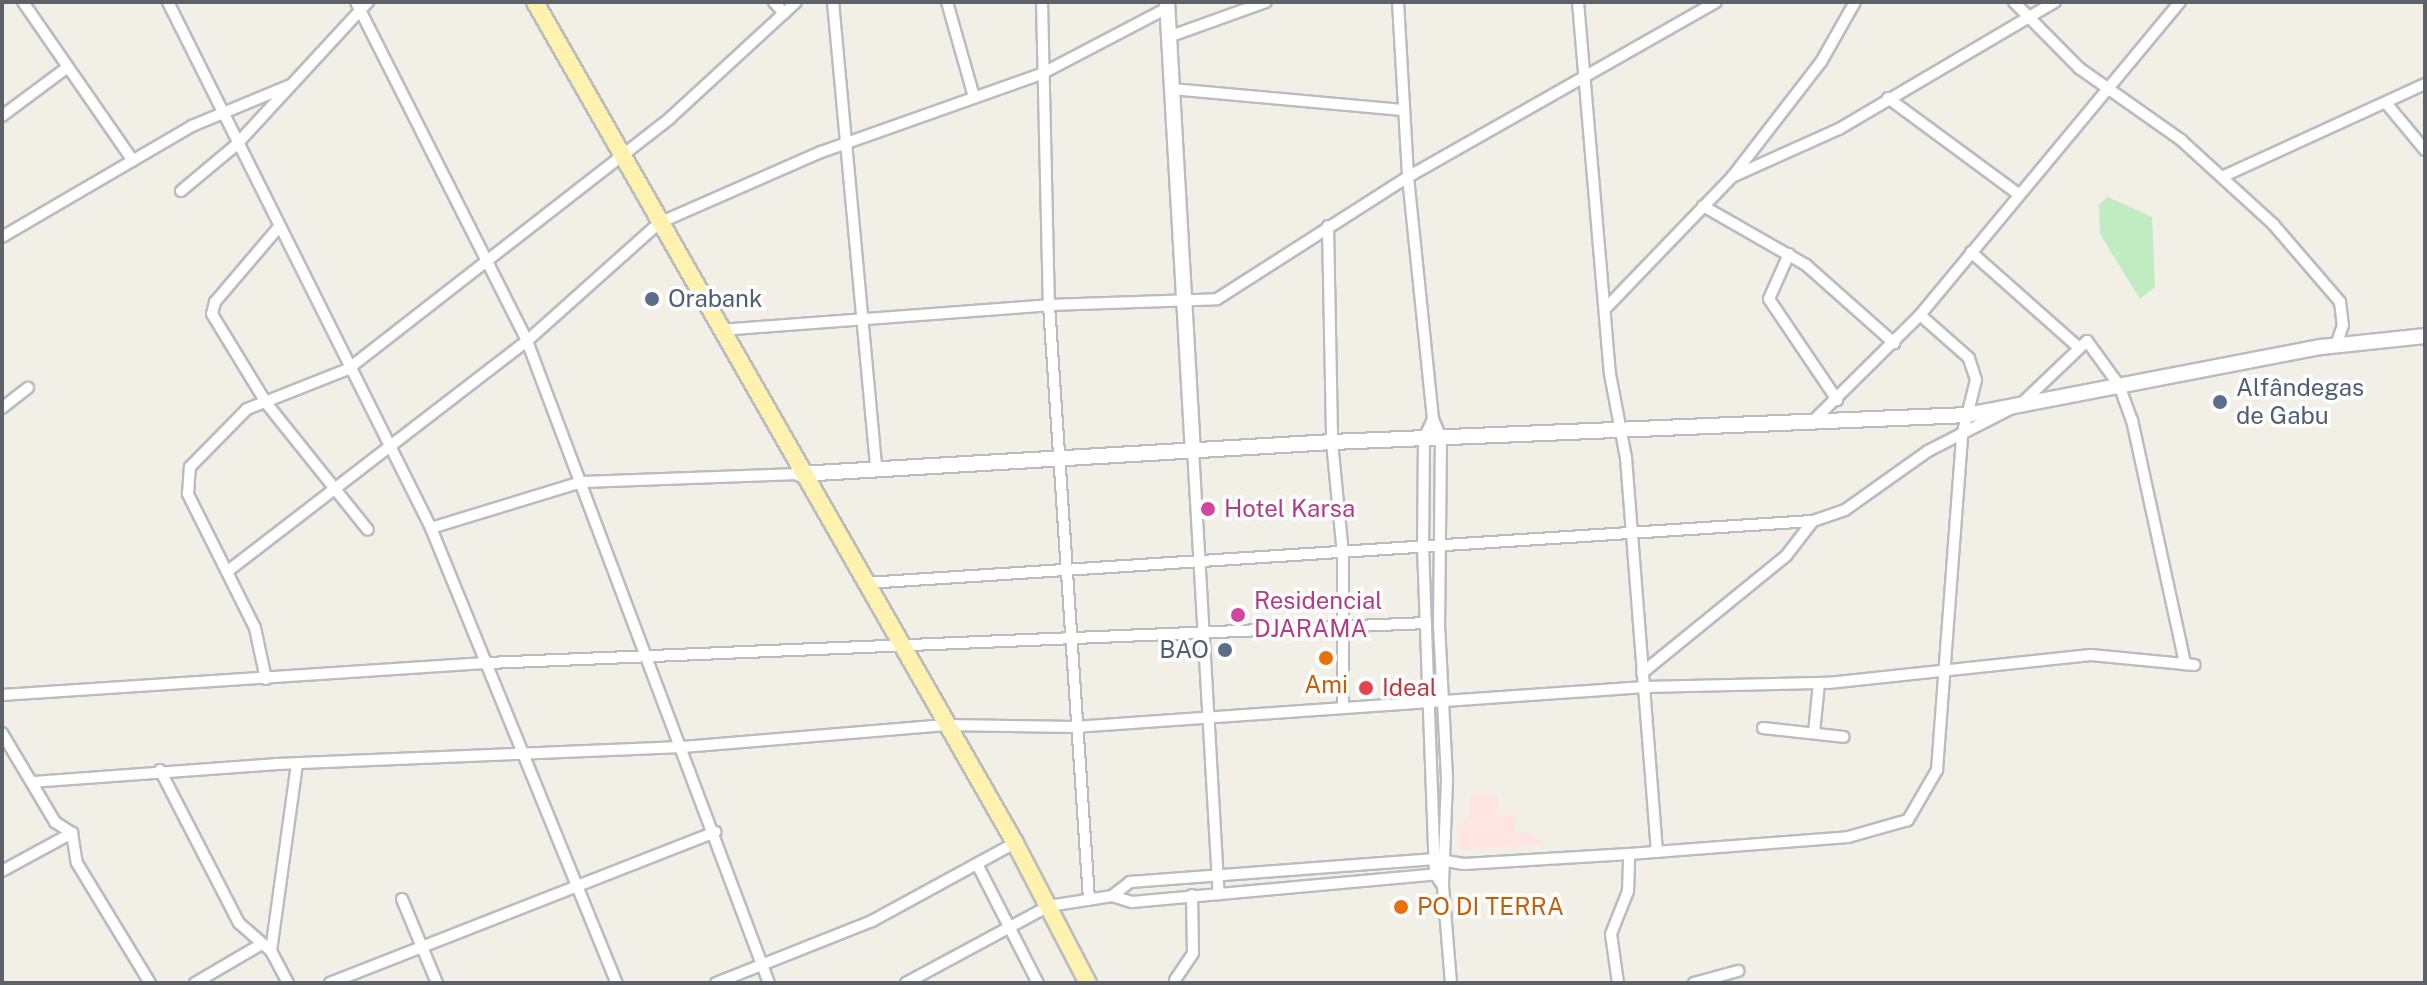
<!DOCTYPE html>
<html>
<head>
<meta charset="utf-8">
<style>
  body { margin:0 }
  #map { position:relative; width:2427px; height:985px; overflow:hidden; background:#f1efe6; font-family:"Public Sans",sans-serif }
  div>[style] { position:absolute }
  .medical>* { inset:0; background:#fee5e3 }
  .green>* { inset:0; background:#c1ebc1 }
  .roads { filter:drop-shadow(2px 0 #b9bcc1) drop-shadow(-2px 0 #b9bcc1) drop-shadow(0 2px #b9bcc1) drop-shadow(0 -2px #b9bcc1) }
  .minor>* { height:10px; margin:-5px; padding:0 5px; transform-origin:5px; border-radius:5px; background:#fff }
  .secondary>* { height:14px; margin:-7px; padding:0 7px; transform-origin:7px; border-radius:7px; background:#fff }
  .primary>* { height:16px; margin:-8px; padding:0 8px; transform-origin:8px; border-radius:8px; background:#fff2ae }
  .dots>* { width:22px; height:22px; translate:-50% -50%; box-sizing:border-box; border:4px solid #fff; border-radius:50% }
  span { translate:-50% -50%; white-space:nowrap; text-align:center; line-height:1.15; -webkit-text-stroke:7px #fff; paint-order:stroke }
  .service-label { font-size:24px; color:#4e5e75 }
  .left { translate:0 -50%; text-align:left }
  .right { translate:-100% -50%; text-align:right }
  .hotel-label { font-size:24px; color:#b23c85 }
  .food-label { font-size:24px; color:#c56008 }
  .health-label { font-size:24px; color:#be3a42 }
  .frame { position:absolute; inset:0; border:4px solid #5d6268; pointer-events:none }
</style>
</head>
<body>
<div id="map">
  <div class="medical">
    <div style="clip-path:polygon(1470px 794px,1498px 795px,1498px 816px,1516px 812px,1515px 833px,1530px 831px,1543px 845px,1458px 850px,1456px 824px,1469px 820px)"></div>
  </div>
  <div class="green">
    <div style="clip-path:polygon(2108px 197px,2152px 217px,2155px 287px,2140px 299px,2100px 234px,2099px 204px)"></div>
  </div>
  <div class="roads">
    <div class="minor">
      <div style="left:23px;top:2px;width:193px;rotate:55.3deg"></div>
      <div style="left:168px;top:2px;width:588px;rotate:63.43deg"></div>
      <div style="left:431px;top:528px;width:492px;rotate:67.8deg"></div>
      <div style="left:356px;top:2px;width:380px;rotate:63.2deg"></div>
      <div style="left:527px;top:341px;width:686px;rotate:69.35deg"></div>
      <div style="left:774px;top:2px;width:15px;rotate:48deg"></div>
      <div style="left:833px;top:2px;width:467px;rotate:84.7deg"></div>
      <div style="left:947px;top:2px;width:99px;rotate:74.1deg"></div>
      <div style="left:1042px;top:2px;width:303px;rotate:88.7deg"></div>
      <div style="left:1049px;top:305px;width:596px;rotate:86.15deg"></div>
      <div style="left:1398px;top:2px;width:175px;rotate:86.7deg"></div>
      <div style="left:1408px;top:177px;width:243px;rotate:84.1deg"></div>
      <div style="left:1433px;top:419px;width:21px;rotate:67deg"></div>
      <div style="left:1441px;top:438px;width:187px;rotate:90.6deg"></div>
      <div style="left:1439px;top:625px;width:155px;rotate:87deg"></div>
      <div style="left:1447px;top:780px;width:106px;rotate:92.2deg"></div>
      <div style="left:1443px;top:886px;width:97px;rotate:85.3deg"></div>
      <div style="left:1578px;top:2px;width:373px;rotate:85.1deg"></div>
      <div style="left:1610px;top:374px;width:86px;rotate:79.2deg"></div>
      <div style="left:1626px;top:458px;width:395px;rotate:85.5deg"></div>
      <div style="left:2014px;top:2px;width:93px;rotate:45.4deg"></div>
      <div style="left:2079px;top:68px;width:125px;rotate:35.2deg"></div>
      <div style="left:2181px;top:140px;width:125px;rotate:42.4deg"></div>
      <div style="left:2273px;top:224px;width:103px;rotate:49.3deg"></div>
      <div style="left:2340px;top:302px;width:23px;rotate:83deg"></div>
      <div style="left:2343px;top:325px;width:21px;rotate:109deg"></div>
      <div style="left:1168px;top:37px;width:104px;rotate:-19.7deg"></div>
      <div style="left:1171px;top:89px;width:233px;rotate:5.2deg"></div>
      <div style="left:1888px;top:98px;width:162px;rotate:36.4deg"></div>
      <div style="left:2386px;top:103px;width:61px;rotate:50.3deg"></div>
      <div style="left:2px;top:116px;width:82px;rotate:-36.6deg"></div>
      <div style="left:2224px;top:176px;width:221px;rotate:-24.6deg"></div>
      <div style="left:1732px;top:177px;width:117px;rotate:-24.2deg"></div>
      <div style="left:1839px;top:129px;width:251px;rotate:-30.5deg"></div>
      <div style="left:181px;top:191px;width:72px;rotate:-39.9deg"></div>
      <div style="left:236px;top:145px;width:195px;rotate:-47.3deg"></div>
      <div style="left:1703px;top:206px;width:119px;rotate:29.8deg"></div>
      <div style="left:1806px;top:265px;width:118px;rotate:41.6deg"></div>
      <div style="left:1328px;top:226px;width:216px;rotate:88.9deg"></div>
      <div style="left:1332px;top:442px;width:113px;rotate:84.4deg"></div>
      <div style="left:1343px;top:554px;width:154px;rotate:90deg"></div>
      <div style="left:278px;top:228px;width:97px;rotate:130.4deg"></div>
      <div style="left:215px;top:302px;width:12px;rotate:104deg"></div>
      <div style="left:212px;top:314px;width:105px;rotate:58.6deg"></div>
      <div style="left:267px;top:404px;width:161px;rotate:51.3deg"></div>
      <div style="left:2px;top:237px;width:220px;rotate:-30.3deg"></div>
      <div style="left:192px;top:126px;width:104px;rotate:-22.6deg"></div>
      <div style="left:1971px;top:252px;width:144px;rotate:41.6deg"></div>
      <div style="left:1789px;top:254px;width:49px;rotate:114deg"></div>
      <div style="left:1769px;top:299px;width:122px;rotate:56deg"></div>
      <div style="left:1605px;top:309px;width:183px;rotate:-46.1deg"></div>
      <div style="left:1732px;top:177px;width:145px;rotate:-52.3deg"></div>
      <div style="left:1821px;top:62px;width:69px;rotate:-60.5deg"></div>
      <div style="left:720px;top:330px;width:330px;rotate:-4.3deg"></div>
      <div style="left:1049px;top:305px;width:168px;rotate:-2deg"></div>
      <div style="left:1217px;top:299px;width:227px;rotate:-32.6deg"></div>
      <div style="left:1408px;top:177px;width:354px;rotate:-29.6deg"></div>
      <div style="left:2px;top:408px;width:33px;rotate:-38deg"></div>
      <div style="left:1433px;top:419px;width:21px;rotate:115deg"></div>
      <div style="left:1424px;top:438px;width:109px;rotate:90.5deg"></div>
      <div style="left:1423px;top:547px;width:327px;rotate:87.9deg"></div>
      <div style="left:1435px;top:874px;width:14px;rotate:56deg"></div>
      <div style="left:1813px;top:421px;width:151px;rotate:-44.7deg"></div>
      <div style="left:1920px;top:315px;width:407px;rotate:-50.3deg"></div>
      <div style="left:1193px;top:449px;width:446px;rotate:86.7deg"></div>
      <div style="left:431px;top:528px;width:157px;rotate:-17deg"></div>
      <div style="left:581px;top:482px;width:219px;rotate:-2.1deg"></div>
      <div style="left:228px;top:571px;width:377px;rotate:-37.6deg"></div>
      <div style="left:527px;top:341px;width:177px;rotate:-41.8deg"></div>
      <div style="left:659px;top:223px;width:177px;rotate:-23.7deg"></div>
      <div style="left:821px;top:152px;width:233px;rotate:-19.5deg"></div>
      <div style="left:1041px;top:74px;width:142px;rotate:-27.6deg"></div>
      <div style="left:866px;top:583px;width:949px;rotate:-3.75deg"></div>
      <div style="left:1813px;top:521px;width:34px;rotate:-19deg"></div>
      <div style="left:1845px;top:510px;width:102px;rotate:-35.4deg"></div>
      <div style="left:1928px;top:451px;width:106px;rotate:-27.1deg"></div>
      <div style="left:2022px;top:403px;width:90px;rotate:-43.6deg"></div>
      <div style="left:2087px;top:341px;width:54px;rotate:54deg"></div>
      <div style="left:2119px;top:385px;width:37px;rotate:70deg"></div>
      <div style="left:2132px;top:420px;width:250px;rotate:77.7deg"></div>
      <div style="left:1642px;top:673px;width:186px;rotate:-39.1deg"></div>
      <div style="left:1786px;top:556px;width:44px;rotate:-52.4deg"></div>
      <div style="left:266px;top:679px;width:52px;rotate:-102.2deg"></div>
      <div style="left:255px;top:628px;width:150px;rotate:-116.6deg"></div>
      <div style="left:188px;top:494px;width:27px;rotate:-86deg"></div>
      <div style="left:190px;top:467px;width:81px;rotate:-45.5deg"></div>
      <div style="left:247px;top:409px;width:109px;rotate:-21.6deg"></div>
      <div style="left:348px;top:369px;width:408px;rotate:-37.9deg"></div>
      <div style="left:670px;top:118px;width:171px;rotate:-42.6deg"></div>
      <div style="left:2px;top:695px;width:487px;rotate:-3.8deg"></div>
      <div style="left:488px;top:663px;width:939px;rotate:-2.44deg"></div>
      <div style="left:1763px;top:728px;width:81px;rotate:6.3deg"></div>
      <div style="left:2px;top:733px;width:104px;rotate:59.2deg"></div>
      <div style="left:55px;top:822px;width:20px;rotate:33deg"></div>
      <div style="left:72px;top:833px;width:30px;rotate:81deg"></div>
      <div style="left:77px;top:863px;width:140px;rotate:58.7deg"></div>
      <div style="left:1814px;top:733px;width:50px;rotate:-84.3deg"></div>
      <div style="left:160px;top:770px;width:172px;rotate:62.7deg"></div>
      <div style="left:239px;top:923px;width:43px;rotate:41.2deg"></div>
      <div style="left:32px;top:782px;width:245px;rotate:-4.2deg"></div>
      <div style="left:276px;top:764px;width:407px;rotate:-2.4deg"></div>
      <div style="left:683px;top:747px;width:264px;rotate:-4.8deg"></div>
      <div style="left:946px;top:725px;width:128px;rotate:0.9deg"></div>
      <div style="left:1074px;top:727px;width:572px;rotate:-4.01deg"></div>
      <div style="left:1645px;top:687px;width:183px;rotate:-1.3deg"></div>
      <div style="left:1828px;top:683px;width:264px;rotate:-6.1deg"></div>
      <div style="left:2091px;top:655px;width:104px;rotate:5.5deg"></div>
      <div style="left:977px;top:864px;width:134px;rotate:62.9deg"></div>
      <div style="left:2px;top:871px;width:80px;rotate:-28.5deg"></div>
      <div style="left:1112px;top:896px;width:21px;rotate:17deg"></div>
      <div style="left:1132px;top:902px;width:309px;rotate:-5.2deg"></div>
      <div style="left:402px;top:899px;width:91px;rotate:67.4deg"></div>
      <div style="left:1175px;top:980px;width:32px;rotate:-56deg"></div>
      <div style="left:1193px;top:953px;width:58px;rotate:-91deg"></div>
      <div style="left:195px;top:983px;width:75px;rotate:-30.3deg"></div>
      <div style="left:288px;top:983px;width:36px;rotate:-118deg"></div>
      <div style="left:271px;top:951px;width:189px;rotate:-82.1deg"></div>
      <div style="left:330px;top:983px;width:414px;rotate:-21.4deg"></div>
      <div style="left:716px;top:983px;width:168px;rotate:-21.7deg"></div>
      <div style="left:872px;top:921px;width:163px;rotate:-28.6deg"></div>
      <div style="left:906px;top:983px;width:162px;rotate:-28.3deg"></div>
      <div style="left:1049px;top:906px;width:64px;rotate:-9deg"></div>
      <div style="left:1112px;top:896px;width:23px;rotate:-38deg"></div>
      <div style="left:1130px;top:882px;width:306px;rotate:-4.3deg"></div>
      <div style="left:1435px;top:859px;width:29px;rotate:10deg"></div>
      <div style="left:1464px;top:864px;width:165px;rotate:-3.5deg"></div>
      <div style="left:1629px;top:854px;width:220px;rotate:-4.4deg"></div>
      <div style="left:1848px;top:837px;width:62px;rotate:-15.8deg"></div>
      <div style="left:1908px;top:820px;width:58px;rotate:-59.9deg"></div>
      <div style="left:1937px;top:770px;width:335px;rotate:-85.7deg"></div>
      <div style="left:1962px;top:436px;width:58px;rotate:-76deg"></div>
      <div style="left:1976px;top:380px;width:23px;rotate:-108deg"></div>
      <div style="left:1969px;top:358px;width:65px;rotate:-138.7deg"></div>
      <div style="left:1618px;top:983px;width:49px;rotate:-98.1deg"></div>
      <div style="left:1611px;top:934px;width:46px;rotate:-68.4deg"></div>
      <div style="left:1628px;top:891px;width:37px;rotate:-88deg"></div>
      <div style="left:1694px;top:983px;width:46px;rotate:-15.3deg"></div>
    </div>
    <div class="secondary">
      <div style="left:1167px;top:2px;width:448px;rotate:86.7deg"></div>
      <div style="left:800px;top:474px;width:533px;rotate:-3.44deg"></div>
      <div style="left:1332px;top:442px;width:636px;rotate:-2.43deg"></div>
      <div style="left:1967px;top:415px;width:360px;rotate:-10.9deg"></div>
      <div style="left:2321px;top:347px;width:105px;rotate:-6deg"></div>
    </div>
    <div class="primary">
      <div style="left:535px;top:2px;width:968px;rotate:60.28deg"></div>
      <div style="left:1015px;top:843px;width:158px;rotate:62.5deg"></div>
    </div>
  </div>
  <div class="dots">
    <div style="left:652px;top:299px;background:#5c6f8a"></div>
    <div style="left:2220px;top:402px;background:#5c6f8a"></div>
    <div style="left:1208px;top:509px;background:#d1479c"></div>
    <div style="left:1238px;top:615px;background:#d1479c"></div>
    <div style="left:1225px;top:650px;background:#5c6f8a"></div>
    <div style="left:1326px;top:658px;background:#e8710a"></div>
    <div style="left:1366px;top:688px;background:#e0444e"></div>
    <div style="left:1401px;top:907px;background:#e8710a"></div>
  </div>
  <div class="service-label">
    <span class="left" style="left:668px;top:299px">Orabank</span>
    <span class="left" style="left:2236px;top:402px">Alfândegas<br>de Gabu</span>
    <span class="right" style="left:1209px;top:650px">BAO</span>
  </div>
  <div class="hotel-label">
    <span class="left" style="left:1224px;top:509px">Hotel Karsa</span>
    <span class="left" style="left:1254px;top:615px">Residencial<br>DJARAMA</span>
  </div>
  <div class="food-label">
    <span style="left:1326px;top:685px">Ami</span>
    <span class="left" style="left:1417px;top:907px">PO DI TERRA</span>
  </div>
  <div class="health-label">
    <span class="left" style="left:1382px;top:688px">Ideal</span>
  </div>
  <div class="frame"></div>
</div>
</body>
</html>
